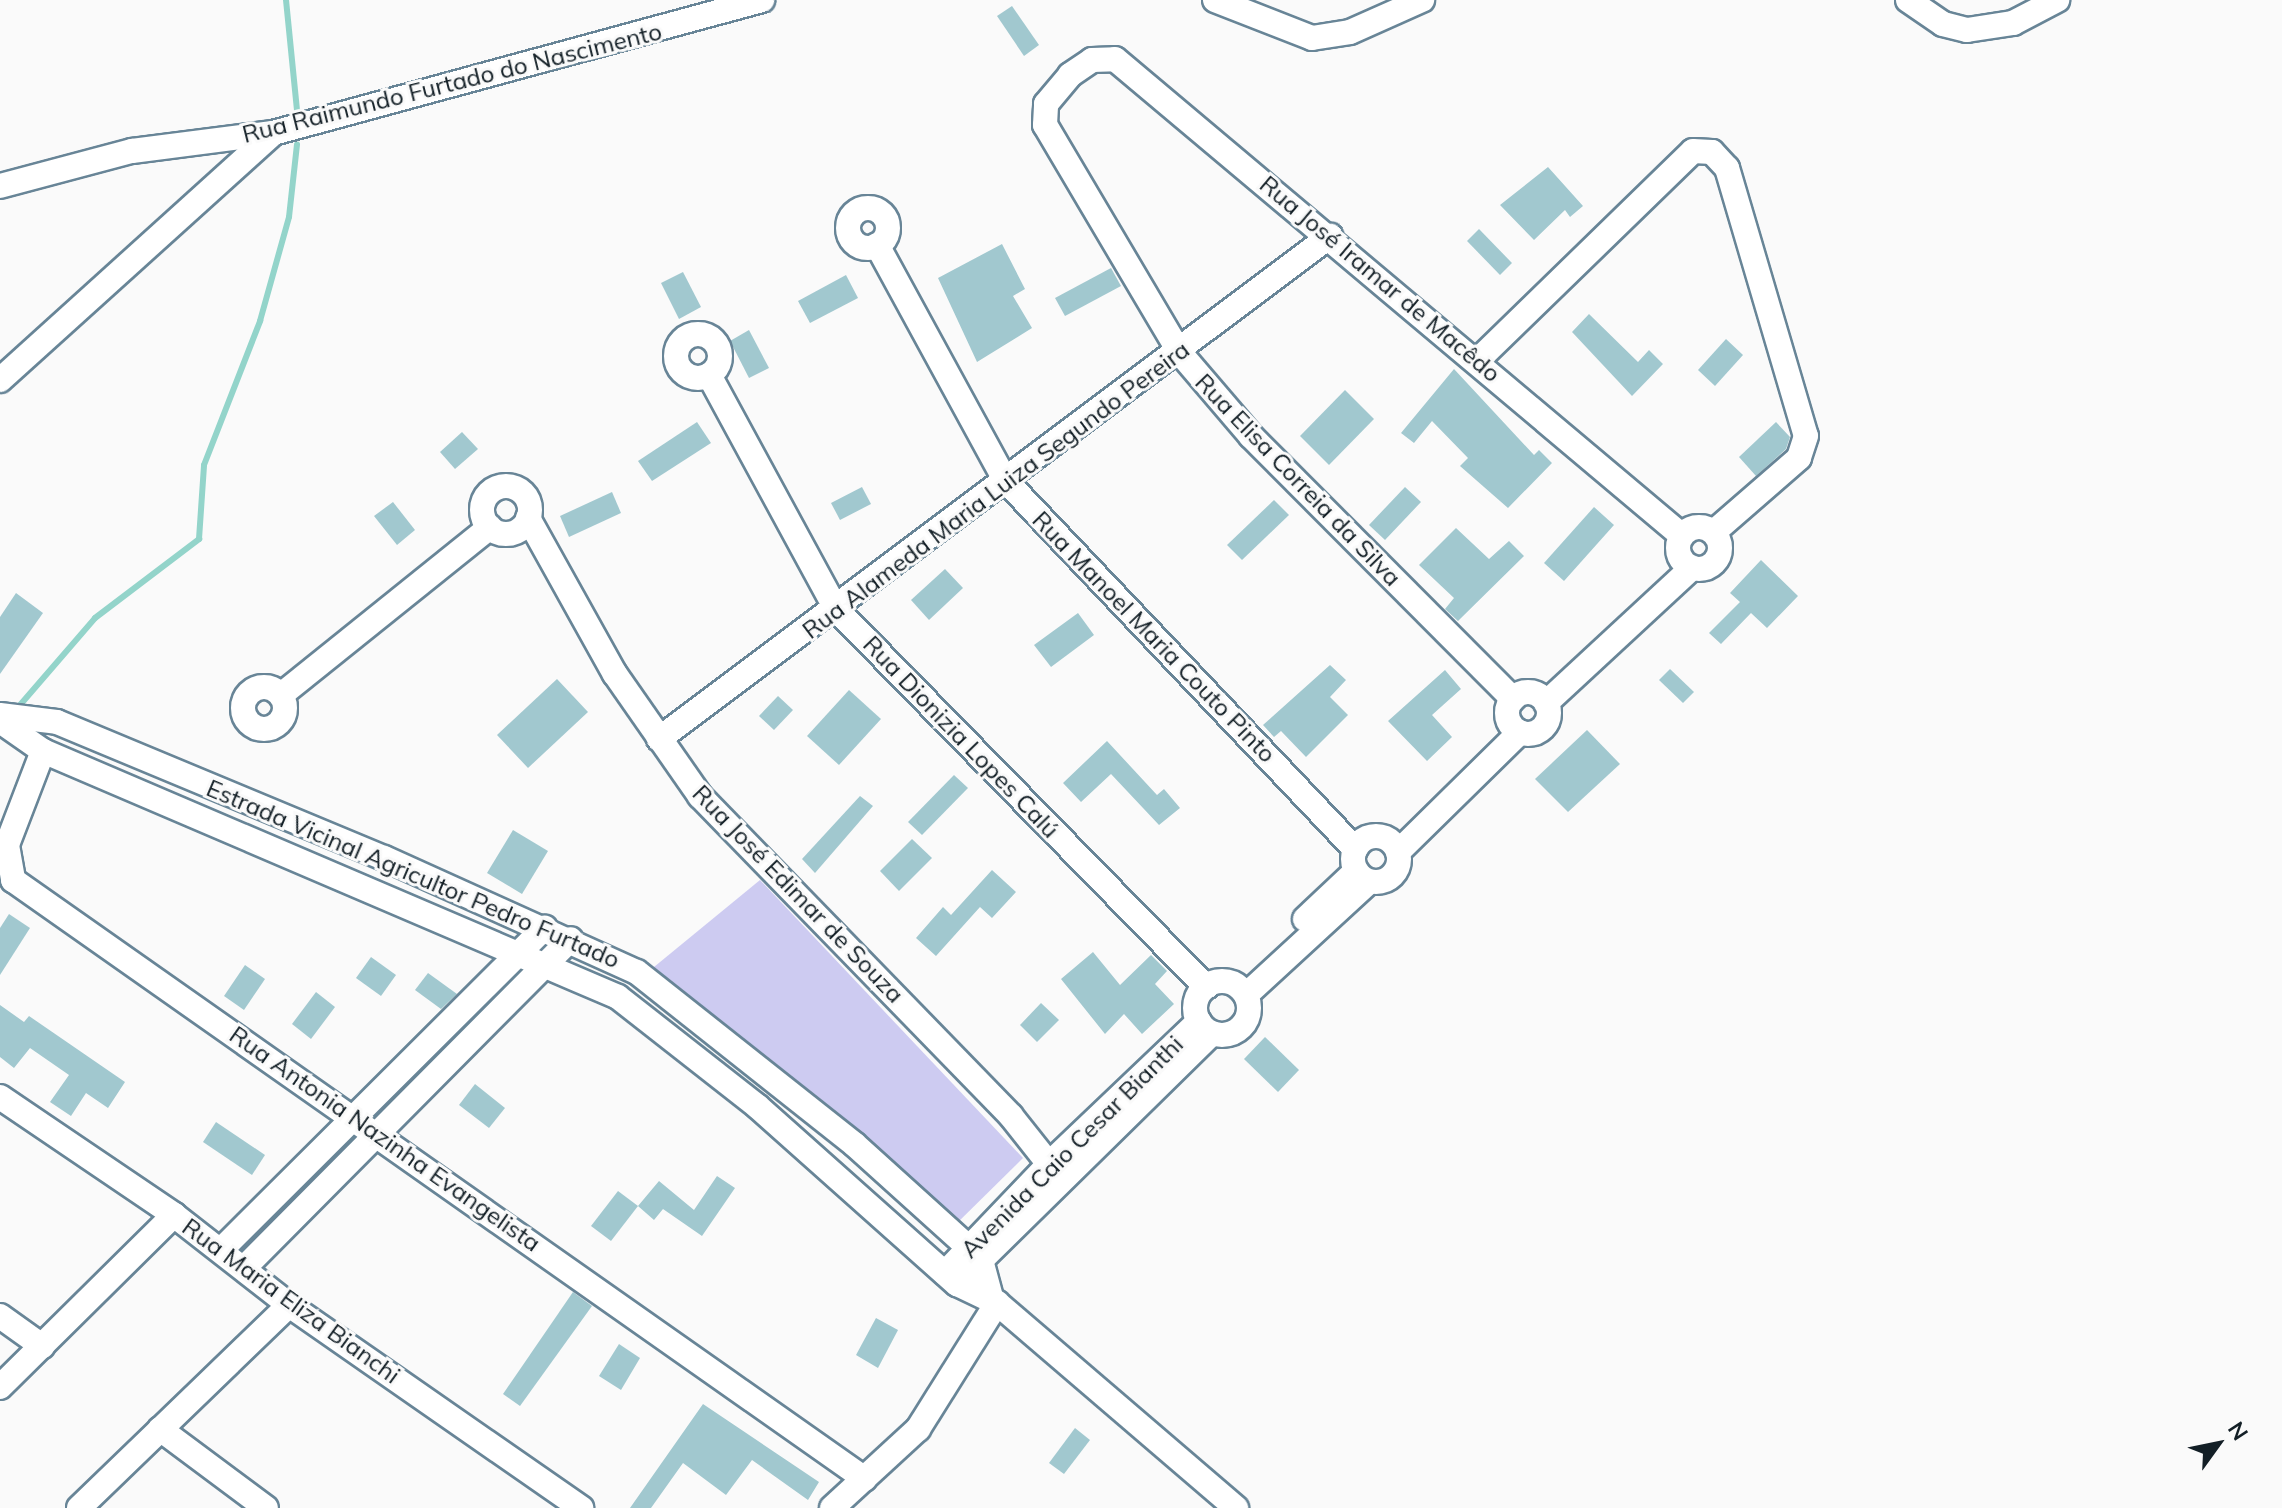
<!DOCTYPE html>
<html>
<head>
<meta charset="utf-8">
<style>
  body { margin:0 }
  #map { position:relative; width:2282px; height:1508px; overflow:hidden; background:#fafafa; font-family:Mulish,sans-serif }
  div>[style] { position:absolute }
  .green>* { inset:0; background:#cdcbf1 }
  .stream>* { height:6px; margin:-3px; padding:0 3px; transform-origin:3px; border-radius:3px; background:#93d4ca }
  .building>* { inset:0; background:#a1c8cf }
  .roads { filter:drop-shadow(2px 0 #688597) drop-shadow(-2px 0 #688597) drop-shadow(0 2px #688597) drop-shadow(0 -2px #688597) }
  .minor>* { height:24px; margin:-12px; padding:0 12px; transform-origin:12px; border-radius:12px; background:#fff }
  .minor>.ring { margin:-12px; padding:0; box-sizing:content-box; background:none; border:24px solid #fff; border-radius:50% }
  span { translate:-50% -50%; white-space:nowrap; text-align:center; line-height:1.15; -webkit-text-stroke:6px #fafafa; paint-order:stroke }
  .street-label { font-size:24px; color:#131f26 }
  .north { position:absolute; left:2178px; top:1404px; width:80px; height:80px; -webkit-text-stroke:6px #fafafa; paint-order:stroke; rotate:57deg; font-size:22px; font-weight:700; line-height:32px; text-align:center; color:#131f26 }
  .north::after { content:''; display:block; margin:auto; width:28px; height:36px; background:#131f26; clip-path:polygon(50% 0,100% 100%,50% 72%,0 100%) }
</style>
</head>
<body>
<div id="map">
  <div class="green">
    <div style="clip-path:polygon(760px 880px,1023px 1158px,950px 1230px,643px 976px)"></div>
  </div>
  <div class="stream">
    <div style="left:286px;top:0;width:121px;rotate:84.3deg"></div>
    <div style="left:14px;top:712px;width:124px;rotate:-49.2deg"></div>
    <div style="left:95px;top:618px;width:131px;rotate:-37.2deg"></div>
    <div style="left:199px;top:539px;width:74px;rotate:-86.1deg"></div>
    <div style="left:204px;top:465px;width:155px;rotate:-68.7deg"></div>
    <div style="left:260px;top:321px;width:108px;rotate:-74.4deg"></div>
    <div style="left:289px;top:217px;width:73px;rotate:-83.7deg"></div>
  </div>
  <div class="building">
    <div style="clip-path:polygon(1012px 6px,1039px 45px,1024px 56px,997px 16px)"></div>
    <div style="clip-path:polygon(1548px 167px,1583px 206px,1570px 217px,1565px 210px,1534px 240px,1500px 205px)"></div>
    <div style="clip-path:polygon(1479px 229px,1512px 263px,1500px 275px,1467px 241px)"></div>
    <div style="clip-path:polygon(1002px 244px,1025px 289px,1013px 296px,1032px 328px,977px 362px,938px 278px)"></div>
    <div style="clip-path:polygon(1111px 268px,1121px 286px,1065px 316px,1055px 298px)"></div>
    <div style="clip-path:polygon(683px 272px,701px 307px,679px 319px,661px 283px)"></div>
    <div style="clip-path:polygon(846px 275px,858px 298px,810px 323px,798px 301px)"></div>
    <div style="clip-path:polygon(1589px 314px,1638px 362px,1649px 350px,1663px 364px,1632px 396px,1572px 332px)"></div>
    <div style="clip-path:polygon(749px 330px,769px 368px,749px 378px,730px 341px)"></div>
    <div style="clip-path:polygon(1726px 339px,1743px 355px,1715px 386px,1698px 370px)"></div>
    <div style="clip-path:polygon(1454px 369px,1534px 455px,1539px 450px,1552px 463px,1508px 508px,1460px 466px,1468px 458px,1432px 421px,1414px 443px,1401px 433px)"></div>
    <div style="clip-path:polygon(1345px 390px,1374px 419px,1329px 465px,1300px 436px)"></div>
    <div style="clip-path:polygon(697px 422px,711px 443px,652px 481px,638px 461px)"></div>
    <div style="clip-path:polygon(1776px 422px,1790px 437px,1786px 449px,1756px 476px,1739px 457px)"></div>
    <div style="clip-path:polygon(462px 432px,478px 449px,455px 469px,440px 452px)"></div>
    <div style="clip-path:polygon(862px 487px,871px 504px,840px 520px,831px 503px)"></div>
    <div style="clip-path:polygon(1405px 487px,1421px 502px,1385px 540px,1369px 525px)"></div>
    <div style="clip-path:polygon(612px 492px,621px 513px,569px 537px,560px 516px)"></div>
    <div style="clip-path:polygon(1274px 500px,1289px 515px,1242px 560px,1227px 545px)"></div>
    <div style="clip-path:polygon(393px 502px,415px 530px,397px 545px,374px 516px)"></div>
    <div style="clip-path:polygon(1594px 507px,1614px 525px,1564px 581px,1544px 563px)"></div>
    <div style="clip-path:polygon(1456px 528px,1489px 559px,1509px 541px,1524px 556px,1458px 621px,1445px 609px,1454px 598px,1419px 565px)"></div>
    <div style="clip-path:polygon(1761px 560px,1798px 596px,1767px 628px,1751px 613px,1721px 644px,1709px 633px,1740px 602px,1730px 593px)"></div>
    <div style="clip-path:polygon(945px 569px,963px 588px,929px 620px,911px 600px)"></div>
    <div style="clip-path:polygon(16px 593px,43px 613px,0 674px,0 617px)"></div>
    <div style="clip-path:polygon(1078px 613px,1094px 635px,1051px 667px,1034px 645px)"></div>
    <div style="clip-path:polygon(1330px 665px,1346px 680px,1330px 697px,1348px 715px,1306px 757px,1281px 731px,1274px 737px,1263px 725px)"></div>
    <div style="clip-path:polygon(1670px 669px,1694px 692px,1683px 703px,1659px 680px)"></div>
    <div style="clip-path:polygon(1445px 670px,1461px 689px,1432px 715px,1452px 737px,1427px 761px,1388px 721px)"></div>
    <div style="clip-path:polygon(557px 679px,588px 712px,528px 768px,497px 735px)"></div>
    <div style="clip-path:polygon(849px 690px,881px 719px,839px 765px,807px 736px)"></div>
    <div style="clip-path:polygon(778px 696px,793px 710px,774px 730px,759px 716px)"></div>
    <div style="clip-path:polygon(1587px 730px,1620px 764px,1568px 812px,1535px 779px)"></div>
    <div style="clip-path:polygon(1107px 741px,1157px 795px,1164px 789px,1180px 808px,1159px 825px,1111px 774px,1081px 802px,1063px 783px)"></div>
    <div style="clip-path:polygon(954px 775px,968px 788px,922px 835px,908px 822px)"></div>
    <div style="clip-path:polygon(860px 796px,873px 806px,815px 873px,802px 859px)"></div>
    <div style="clip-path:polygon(513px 830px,548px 851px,522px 894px,487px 873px)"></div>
    <div style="clip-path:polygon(912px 839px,932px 858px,899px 891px,880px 871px)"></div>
    <div style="clip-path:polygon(992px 870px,1016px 892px,992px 918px,980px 907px,936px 956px,916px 938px,943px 907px,951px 915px)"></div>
    <div style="clip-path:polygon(9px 914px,30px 928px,0 975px,0 928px)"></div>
    <div style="clip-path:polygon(1093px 952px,1120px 985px,1151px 955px,1167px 971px,1155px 984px,1174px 1004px,1142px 1034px,1124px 1014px,1105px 1034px,1061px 979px)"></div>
    <div style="clip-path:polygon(371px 957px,396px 975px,381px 996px,356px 978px)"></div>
    <div style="clip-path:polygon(245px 965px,265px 979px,244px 1010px,224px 996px)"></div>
    <div style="clip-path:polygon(428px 973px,457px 994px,441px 1009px,415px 990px)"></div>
    <div style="clip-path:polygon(316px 992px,335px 1007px,311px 1039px,292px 1024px)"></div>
    <div style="clip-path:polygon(1041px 1003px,1059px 1020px,1037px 1042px,1020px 1025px)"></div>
    <div style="clip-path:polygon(0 1005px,24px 1022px,29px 1016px,125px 1082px,108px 1108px,86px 1093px,71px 1116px,50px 1102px,69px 1075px,30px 1048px,14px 1068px,0 1057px)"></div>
    <div style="clip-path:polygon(1265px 1037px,1299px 1070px,1278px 1092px,1244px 1059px)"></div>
    <div style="clip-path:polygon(475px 1084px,505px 1108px,489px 1128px,459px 1105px)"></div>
    <div style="clip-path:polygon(216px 1122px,265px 1155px,252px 1175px,203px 1142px)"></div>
    <div style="clip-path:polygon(717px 1176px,735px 1188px,702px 1236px,663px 1209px,654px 1220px,638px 1206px,659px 1181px,694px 1210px)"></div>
    <div style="clip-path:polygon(618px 1191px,638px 1206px,611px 1241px,591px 1226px)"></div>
    <div style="clip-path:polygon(573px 1292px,592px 1306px,520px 1406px,503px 1394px)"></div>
    <div style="clip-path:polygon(876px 1318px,898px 1330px,878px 1368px,856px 1355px)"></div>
    <div style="clip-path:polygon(619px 1344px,640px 1358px,621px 1390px,599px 1376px)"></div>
    <div style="clip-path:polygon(703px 1404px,819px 1482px,808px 1500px,752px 1460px,726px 1495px,683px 1463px,651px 1508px,630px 1508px)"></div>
    <div style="clip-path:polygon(1075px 1428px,1090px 1440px,1064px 1474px,1049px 1463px)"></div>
  </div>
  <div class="roads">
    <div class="minor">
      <div style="left:1215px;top:0;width:104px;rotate:21.4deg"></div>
      <div style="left:1312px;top:38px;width:38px;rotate:-9deg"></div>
      <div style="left:1350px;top:32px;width:79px;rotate:-24deg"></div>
      <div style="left:1908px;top:0;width:42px;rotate:34.4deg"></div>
      <div style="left:1943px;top:24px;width:25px;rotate:14deg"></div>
      <div style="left:1967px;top:30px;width:47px;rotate:-8.7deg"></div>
      <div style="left:2013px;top:23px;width:50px;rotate:-27.6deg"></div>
      <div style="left:0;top:186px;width:137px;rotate:-14.9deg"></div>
      <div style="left:132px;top:151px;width:142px;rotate:-7.3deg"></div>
      <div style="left:273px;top:133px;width:507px;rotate:-15.22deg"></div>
      <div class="ring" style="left:848px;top:208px;width:16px;height:16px"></div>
      <div style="left:877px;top:245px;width:268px;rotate:61.4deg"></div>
      <div style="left:1005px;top:480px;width:509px;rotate:46.51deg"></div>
      <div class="ring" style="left:676px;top:334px;width:20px;height:20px"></div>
      <div style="left:1477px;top:361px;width:301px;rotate:-44.2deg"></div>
      <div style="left:1693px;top:151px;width:19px;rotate:3deg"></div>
      <div style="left:1712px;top:152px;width:22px;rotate:47deg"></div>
      <div style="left:1727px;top:168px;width:279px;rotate:73.6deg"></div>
      <div style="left:1806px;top:436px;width:23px;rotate:108deg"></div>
      <div style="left:1799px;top:458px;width:113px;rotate:139deg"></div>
      <div style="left:709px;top:375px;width:266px;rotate:61.5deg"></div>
      <div style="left:836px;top:609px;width:529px;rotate:45.61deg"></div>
      <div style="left:0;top:380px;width:368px;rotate:-42.1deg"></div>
      <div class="ring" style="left:482px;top:486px;width:24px;height:24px"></div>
      <div style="left:528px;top:518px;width:179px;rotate:60.9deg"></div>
      <div style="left:615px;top:674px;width:149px;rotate:55.1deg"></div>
      <div style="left:700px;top:796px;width:446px;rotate:45.8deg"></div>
      <div style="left:1011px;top:1116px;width:61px;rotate:51.6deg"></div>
      <div class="ring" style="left:1678px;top:527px;width:18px;height:18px"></div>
      <div class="ring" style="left:243px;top:687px;width:18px;height:18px"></div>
      <div class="ring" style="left:1507px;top:692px;width:18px;height:18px"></div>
      <div style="left:281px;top:695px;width:268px;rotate:-38.8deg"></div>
      <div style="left:1513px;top:699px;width:371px;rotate:-134.9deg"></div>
      <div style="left:1251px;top:436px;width:109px;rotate:-130.5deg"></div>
      <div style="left:1180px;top:353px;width:265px;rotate:-120.6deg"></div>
      <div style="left:1045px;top:125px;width:21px;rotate:-87deg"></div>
      <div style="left:1046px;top:104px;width:38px;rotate:-50deg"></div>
      <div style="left:1070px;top:75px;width:27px;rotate:-34deg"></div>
      <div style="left:1092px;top:60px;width:23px;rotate:-2deg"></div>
      <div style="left:1115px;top:59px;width:740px;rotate:40.06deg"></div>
      <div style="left:1546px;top:703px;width:199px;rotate:-42.8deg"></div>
      <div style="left:0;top:715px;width:57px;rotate:7deg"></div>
      <div style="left:57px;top:722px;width:354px;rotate:22.6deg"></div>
      <div style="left:384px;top:858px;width:277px;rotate:24.3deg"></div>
      <div style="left:637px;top:972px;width:277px;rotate:38.4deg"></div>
      <div style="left:854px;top:1144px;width:155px;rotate:42.1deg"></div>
      <div style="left:969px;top:1248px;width:17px;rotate:45deg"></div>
      <div style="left:981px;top:1260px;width:39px;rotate:75deg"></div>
      <div style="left:0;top:721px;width:52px;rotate:34.9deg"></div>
      <div style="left:43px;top:751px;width:625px;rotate:23.16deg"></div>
      <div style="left:618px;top:997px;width:177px;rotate:38.1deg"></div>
      <div style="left:757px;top:1106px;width:268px;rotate:41.7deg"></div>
      <div style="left:957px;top:1284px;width:44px;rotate:25.4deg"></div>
      <div style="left:997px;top:1303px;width:315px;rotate:40.6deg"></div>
      <div style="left:659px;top:739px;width:839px;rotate:-36.86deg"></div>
      <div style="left:43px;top:751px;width:101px;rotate:111deg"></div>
      <div style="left:7px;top:845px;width:36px;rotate:80deg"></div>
      <div style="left:13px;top:880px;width:1041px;rotate:35.11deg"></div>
      <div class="ring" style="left:1353px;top:836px;width:22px;height:22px"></div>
      <div style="left:1398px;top:852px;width:171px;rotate:-44.5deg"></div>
      <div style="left:1305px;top:919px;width:70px;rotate:-43.3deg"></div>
      <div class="ring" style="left:1195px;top:981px;width:30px;height:30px"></div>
      <div style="left:1246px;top:995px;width:167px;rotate:-42.6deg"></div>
      <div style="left:0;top:1097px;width:210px;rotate:34.1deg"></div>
      <div style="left:174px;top:1215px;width:146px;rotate:38deg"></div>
      <div style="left:289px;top:1305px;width:356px;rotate:34.8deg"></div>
      <div style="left:221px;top:1250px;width:457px;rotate:-44.9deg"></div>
      <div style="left:245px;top:1267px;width:462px;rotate:-45.2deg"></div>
      <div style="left:970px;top:1271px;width:339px;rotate:-44.5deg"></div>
      <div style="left:945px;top:1273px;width:151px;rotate:-46.3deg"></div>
      <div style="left:1049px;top:1164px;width:207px;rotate:-43.6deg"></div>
      <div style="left:0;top:1316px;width:52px;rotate:35.5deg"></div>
      <div style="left:0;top:1387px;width:245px;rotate:-44.7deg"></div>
      <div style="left:160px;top:1429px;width:132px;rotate:36.7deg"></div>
      <div style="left:79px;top:1508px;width:292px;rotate:-44deg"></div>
      <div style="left:832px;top:1508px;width:117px;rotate:-42.6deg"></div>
      <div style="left:918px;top:1429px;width:149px;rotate:-57.9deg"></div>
    </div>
  </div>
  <div class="street-label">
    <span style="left:452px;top:83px;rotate:-14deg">Rua Raimundo Furtado do Nascimento</span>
    <span style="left:1380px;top:279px;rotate:40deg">Rua José Iramar de Macêdo</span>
    <span style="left:1298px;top:480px;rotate:46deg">Rua Elisa Correia da Silva</span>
    <span style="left:996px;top:490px;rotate:-37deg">Rua Alameda Maria Luiza Segundo Pereira</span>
    <span style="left:1154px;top:637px;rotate:46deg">Rua Manoel Maria Couto Pinto</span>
    <span style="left:961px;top:737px;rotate:46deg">Rua Dionizia Lopes Calú</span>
    <span style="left:413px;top:874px;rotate:23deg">Estrada Vicinal Agricultor Pedro Furtado</span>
    <span style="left:798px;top:894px;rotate:46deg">Rua José Edimar de Souza</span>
    <span style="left:385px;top:1139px;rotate:35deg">Rua Antonia Nazinha Evangelista</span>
    <span style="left:1072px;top:1147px;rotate:-45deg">Avenida Caio Cesar Bianthi</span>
    <span style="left:291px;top:1301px;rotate:36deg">Rua Maria Eliza Bianchi</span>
  </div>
  <div class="north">N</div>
</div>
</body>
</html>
